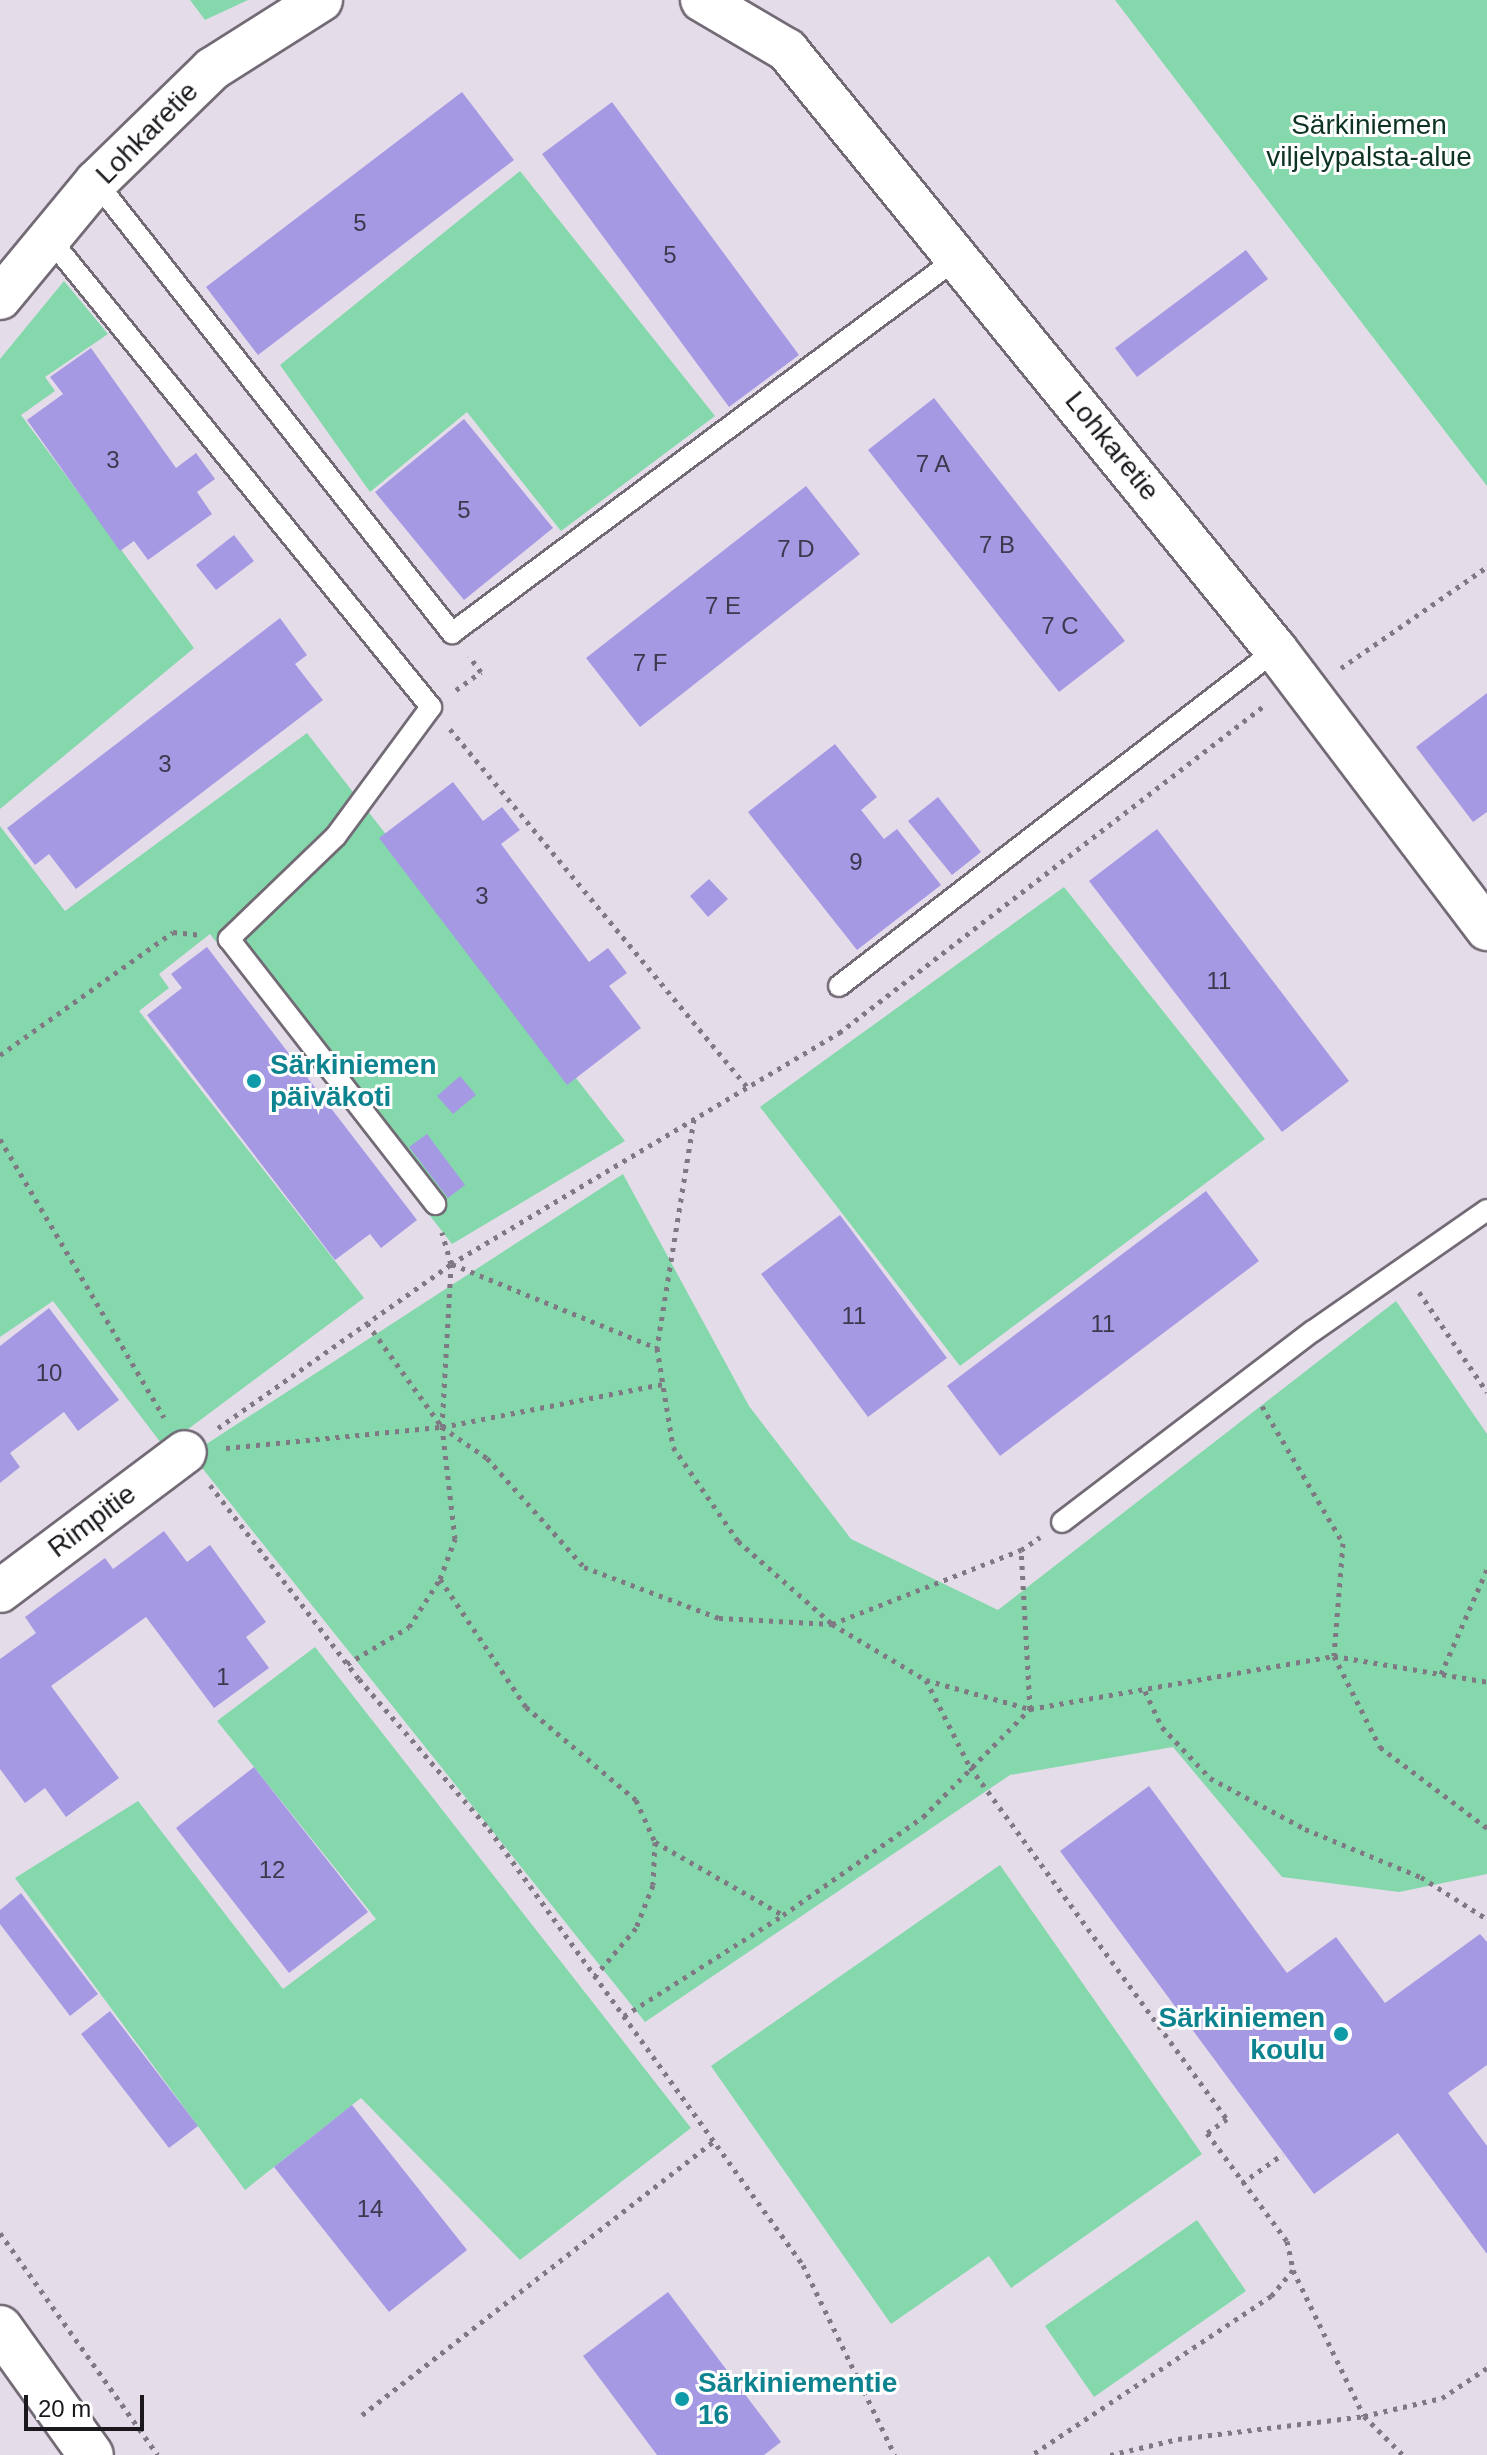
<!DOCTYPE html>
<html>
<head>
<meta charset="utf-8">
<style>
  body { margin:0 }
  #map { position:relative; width:1487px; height:2455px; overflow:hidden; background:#e5dcea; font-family:Helvetica,sans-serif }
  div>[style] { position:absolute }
  .green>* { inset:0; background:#85d8ac }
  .building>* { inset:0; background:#a699e3 }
  .path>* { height:5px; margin-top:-2.5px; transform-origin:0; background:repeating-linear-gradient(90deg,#7f7983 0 4px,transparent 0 10px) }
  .roads { filter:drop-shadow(2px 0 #726a75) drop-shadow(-2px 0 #726a75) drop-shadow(0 2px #726a75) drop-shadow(0 -2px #726a75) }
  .service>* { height:20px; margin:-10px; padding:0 10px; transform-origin:10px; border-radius:10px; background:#fff }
  .minor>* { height:42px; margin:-21px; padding:0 21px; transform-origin:21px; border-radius:21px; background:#fff }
  .tertiary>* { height:44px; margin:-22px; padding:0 22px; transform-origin:22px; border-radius:22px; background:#fff }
  .dots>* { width:22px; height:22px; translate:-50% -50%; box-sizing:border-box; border:4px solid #fff; border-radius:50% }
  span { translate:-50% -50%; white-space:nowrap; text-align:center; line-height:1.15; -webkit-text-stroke:6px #fff; paint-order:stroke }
  .number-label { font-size:24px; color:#3e384e }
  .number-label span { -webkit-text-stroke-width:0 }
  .park-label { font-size:28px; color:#0d3422 }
  .street-label { font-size:28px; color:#1b181d }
  .culture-label { font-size:28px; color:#0d838f; font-weight:700 }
  .left { translate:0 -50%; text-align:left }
  .right { translate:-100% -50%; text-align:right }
  .scale { position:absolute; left:24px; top:2395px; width:120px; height:36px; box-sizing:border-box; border:4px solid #1b181d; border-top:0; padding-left:10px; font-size:24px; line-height:28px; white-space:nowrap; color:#1b181d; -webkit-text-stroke:6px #fff; paint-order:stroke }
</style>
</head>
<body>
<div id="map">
  <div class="green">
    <div style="clip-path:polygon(190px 0,248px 0,205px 20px)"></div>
    <div style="clip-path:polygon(1115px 0,1487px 0,1487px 486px,1201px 113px)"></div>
    <div style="clip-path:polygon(520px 171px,715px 416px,561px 531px,467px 412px,370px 492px,280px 365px)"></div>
    <div style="clip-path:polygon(64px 281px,108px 334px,45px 377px,55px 391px,21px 415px,194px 648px,0 809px,0 359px)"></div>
    <div style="clip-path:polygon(307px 733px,625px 1141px,452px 1244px,210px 934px,159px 974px,169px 988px,139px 1011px,364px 1298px,164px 1447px,53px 1301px,0 1337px,0 826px,65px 911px)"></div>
    <div style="clip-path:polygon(1064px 887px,1265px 1139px,960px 1366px,760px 1107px)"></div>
    <div style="clip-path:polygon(623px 1174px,749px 1406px,851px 1539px,998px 1610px,1396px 1301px,1487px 1434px,1487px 1874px,1399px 1892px,1282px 1877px,1173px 1747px,1010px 1775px,645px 2022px,191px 1454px)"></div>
    <div style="clip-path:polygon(315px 1647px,691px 2128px,520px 2260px,361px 2098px,245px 2190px,15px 1878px,138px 1801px,283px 1989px,376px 1919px,217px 1721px)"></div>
    <div style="clip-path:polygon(1000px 1865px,1202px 2154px,1011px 2288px,989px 2256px,891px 2324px,711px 2066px)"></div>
    <div style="clip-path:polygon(1197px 2220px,1246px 2291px,1094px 2397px,1045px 2326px)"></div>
  </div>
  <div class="building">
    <div style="clip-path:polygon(462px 92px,514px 160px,258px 355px,206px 287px)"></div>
    <div style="clip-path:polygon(612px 102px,799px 355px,729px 407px,542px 154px)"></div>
    <div style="clip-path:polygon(1246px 250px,1268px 279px,1137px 377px,1115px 348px)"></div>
    <div style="clip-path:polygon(91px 348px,176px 468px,196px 453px,215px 479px,197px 492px,212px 514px,148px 560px,134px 541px,120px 551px,27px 420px,63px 394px,50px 377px)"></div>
    <div style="clip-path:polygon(934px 398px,1125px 641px,1059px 692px,868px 450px)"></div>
    <div style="clip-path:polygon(464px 419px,553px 528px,464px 600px,375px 492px)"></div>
    <div style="clip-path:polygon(806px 486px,860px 554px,640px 727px,586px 658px)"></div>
    <div style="clip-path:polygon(234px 535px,254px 561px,216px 590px,196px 565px)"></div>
    <div style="clip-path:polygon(280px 618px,307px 655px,295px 664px,323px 700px,76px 889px,49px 854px,35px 865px,7px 828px)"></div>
    <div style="clip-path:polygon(1487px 693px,1487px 812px,1473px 822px,1416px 747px)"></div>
    <div style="clip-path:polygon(835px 744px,877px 797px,861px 810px,884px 839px,897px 829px,941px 885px,857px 950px,748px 812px)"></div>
    <div style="clip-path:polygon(453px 782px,483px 821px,502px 807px,520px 830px,501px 844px,589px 962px,608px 948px,627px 973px,609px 986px,641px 1028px,567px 1085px,379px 838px)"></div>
    <div style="clip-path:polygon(938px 797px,981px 852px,952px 875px,908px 821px)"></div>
    <div style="clip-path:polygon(1157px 829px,1349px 1081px,1282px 1132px,1089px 881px)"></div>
    <div style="clip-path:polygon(709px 879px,728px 899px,708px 917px,690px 896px)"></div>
    <div style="clip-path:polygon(207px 947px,417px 1220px,381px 1248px,370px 1234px,335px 1260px,147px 1015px,182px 988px,171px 974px)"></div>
    <div style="clip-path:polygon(460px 1076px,476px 1095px,453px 1114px,437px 1096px)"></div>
    <div style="clip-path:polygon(427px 1134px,465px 1185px,448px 1198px,409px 1147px)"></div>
    <div style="clip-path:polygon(1206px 1191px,1259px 1261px,1000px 1456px,947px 1386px)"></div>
    <div style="clip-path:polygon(840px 1215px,947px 1358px,868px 1417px,761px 1274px)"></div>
    <div style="clip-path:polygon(49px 1308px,119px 1400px,78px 1431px,64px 1412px,10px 1453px,20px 1467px,0 1483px,0 1346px)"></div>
    <div style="clip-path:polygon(164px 1531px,187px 1562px,210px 1545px,266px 1622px,246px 1637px,269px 1668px,214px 1708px,146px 1617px,51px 1686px,119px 1778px,66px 1817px,45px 1788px,25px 1803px,0 1769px,0 1659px,36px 1633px,25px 1617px,105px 1558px,113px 1569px)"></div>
    <div style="clip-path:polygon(254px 1767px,368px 1912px,289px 1973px,176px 1828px)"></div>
    <div style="clip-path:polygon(1149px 1786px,1287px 1973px,1336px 1937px,1385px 2003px,1480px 1934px,1487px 1942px,1487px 2065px,1448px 2093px,1487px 2146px,1487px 2254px,1398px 2133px,1314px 2194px,1060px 1851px)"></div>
    <div style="clip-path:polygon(21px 1893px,98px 1994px,70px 2016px,0 1924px,0 1910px)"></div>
    <div style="clip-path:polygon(110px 2011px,198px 2126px,169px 2148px,81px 2034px)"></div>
    <div style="clip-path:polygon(352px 2105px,467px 2250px,389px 2312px,274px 2167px)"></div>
    <div style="clip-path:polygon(668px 2292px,781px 2442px,764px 2455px,657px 2455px,583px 2356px)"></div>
  </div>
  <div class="path">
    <div style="left:1341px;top:668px;width:178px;rotate:-34.7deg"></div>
    <div style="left:456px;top:690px;width:31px;rotate:-36deg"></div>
    <div style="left:481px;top:672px;width:20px;rotate:-127deg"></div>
    <div style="left:450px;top:729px;width:465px;rotate:50.3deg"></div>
    <div style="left:0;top:1055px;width:212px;rotate:-35.4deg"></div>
    <div style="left:173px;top:932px;width:27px;rotate:6deg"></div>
    <div style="left:694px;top:1119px;width:232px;rotate:99.2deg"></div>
    <div style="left:657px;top:1348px;width:100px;rotate:80.8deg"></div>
    <div style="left:673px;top:1447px;width:114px;rotate:55.3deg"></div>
    <div style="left:738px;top:1541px;width:125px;rotate:41.4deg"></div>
    <div style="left:832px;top:1624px;width:109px;rotate:30.8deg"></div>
    <div style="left:926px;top:1680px;width:108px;rotate:15.6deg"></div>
    <div style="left:1030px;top:1709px;width:309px;rotate:-9.9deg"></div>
    <div style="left:1334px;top:1656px;width:155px;rotate:9.6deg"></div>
    <div style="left:0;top:1139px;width:323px;rotate:59.5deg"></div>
    <div style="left:452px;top:1264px;width:222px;rotate:22.3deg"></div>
    <div style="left:1419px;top:1292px;width:121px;rotate:55.8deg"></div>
    <div style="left:367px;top:1323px;width:128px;rotate:54.2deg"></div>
    <div style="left:442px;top:1427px;width:225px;rotate:-11deg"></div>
    <div style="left:1262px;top:1406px;width:159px;rotate:59.4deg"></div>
    <div style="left:1343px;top:1543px;width:113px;rotate:94.6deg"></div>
    <div style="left:1334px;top:1656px;width:102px;rotate:63.2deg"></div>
    <div style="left:1380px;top:1747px;width:134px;rotate:37.1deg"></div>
    <div style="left:218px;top:1428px;width:285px;rotate:-35.1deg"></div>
    <div style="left:451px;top:1264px;width:452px;rotate:-30.8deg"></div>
    <div style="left:839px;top:1033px;width:538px;rotate:-37.59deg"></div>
    <div style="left:226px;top:1448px;width:217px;rotate:-5.6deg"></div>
    <div style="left:442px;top:1427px;width:55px;rotate:34.6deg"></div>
    <div style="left:487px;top:1458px;width:146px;rotate:48.3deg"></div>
    <div style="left:584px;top:1567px;width:144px;rotate:20.7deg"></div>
    <div style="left:719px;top:1618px;width:113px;rotate:3deg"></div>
    <div style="left:832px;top:1624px;width:203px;rotate:-21.4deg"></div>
    <div style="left:1021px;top:1550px;width:23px;rotate:-34deg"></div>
    <div style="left:210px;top:1485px;width:245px;rotate:52.5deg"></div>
    <div style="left:359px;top:1679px;width:198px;rotate:49.1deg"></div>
    <div style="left:489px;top:1829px;width:537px;rotate:54.24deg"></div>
    <div style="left:803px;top:2265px;width:211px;rotate:64.2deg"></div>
    <div style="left:440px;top:1579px;width:154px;rotate:56.1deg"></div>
    <div style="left:526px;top:1707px;width:144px;rotate:40.2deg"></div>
    <div style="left:636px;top:1800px;width:46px;rotate:65.7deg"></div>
    <div style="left:655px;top:1842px;width:43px;rotate:92.7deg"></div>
    <div style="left:653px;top:1885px;width:46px;rotate:111.6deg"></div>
    <div style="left:636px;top:1928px;width:63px;rotate:130.5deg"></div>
    <div style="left:347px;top:1664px;width:72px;rotate:-30.8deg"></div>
    <div style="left:409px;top:1627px;width:57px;rotate:-57.1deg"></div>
    <div style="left:440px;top:1579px;width:43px;rotate:-69.4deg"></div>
    <div style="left:455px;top:1539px;width:113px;rotate:-96.6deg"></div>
    <div style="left:442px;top:1427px;width:163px;rotate:-86.8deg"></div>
    <div style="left:451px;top:1264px;width:33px;rotate:-106deg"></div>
    <div style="left:1441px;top:1674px;width:115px;rotate:-66.3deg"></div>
    <div style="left:926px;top:1680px;width:97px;rotate:63.2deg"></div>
    <div style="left:970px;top:1767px;width:436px;rotate:53.9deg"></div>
    <div style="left:1227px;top:2119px;width:24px;rotate:145deg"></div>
    <div style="left:1207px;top:2133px;width:134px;rotate:53.5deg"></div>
    <div style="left:1287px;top:2241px;width:30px;rotate:78deg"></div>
    <div style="left:1293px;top:2270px;width:34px;rotate:130deg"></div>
    <div style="left:1271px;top:2296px;width:287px;rotate:146.4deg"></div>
    <div style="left:1145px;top:1691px;width:40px;rotate:65deg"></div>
    <div style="left:1162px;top:1727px;width:70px;rotate:46.7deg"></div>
    <div style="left:1210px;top:1778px;width:108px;rotate:28.2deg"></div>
    <div style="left:1305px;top:1829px;width:126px;rotate:22.5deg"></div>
    <div style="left:1421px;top:1877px;width:78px;rotate:32.5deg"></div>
    <div style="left:655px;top:1842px;width:147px;rotate:29.7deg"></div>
    <div style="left:624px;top:2016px;width:188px;rotate:-32.4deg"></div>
    <div style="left:783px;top:1915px;width:171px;rotate:-35deg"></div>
    <div style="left:923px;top:1817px;width:152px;rotate:-45.3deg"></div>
    <div style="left:1030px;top:1709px;width:159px;rotate:-93.2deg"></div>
    <div style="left:1242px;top:2183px;width:50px;rotate:-35.3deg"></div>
    <div style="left:0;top:2233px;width:272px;rotate:54.6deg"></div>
    <div style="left:1293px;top:2270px;width:162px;rotate:64.1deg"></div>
    <div style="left:1364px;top:2416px;width:80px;rotate:-13deg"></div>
    <div style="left:1442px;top:2398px;width:54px;rotate:-33.7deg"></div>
    <div style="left:362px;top:2415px;width:446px;rotate:-37.9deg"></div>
    <div style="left:1110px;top:2455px;width:70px;rotate:-13.2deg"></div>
    <div style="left:1178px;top:2439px;width:187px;rotate:-7deg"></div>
    <div style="left:1364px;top:2416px;width:55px;rotate:45deg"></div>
  </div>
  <div class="roads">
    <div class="service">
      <div style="left:96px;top:182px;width:575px;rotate:51.71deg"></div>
      <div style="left:452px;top:633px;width:633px;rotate:-36.58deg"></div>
      <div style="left:49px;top:238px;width:605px;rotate:50.84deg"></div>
      <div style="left:431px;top:707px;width:160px;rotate:126.4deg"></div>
      <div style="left:336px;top:836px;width:149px;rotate:136.1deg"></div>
      <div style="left:229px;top:939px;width:336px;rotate:52.1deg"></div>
      <div style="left:839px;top:986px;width:551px;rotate:-37.56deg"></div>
      <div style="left:1062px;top:1522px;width:315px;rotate:-37.3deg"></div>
      <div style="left:1313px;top:1331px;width:212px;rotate:-34.8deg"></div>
    </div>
    <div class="minor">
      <div style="left:702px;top:0;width:99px;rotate:30.5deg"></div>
      <div style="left:787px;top:50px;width:774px;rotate:50.82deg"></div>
      <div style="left:1276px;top:650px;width:350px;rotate:52.9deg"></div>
      <div style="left:0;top:298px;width:151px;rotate:-50.4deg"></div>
      <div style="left:96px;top:182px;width:162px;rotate:-44.2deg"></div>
      <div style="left:212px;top:69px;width:129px;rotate:-32.3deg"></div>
      <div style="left:0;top:1591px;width:231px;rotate:-36.9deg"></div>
    </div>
    <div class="tertiary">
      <div style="left:0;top:2328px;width:156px;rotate:54.4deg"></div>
    </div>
  </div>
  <div class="dots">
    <div style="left:254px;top:1081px;background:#0f9aa8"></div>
    <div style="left:1341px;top:2034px;background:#0f9aa8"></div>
    <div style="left:682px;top:2399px;background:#0f9aa8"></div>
  </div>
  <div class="number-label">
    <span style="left:360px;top:223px">5</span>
    <span style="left:670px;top:255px">5</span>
    <span style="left:113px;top:460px">3</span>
    <span style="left:933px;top:464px">7 A</span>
    <span style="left:464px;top:510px">5</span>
    <span style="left:997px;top:545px">7 B</span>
    <span style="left:796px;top:549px">7 D</span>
    <span style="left:723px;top:606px">7 E</span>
    <span style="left:1060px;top:626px">7 C</span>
    <span style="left:650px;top:663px">7 F</span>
    <span style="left:165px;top:764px">3</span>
    <span style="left:856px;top:862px">9</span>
    <span style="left:482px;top:896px">3</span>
    <span style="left:1219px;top:981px">11</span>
    <span style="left:854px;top:1316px">11</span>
    <span style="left:1103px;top:1324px">11</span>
    <span style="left:49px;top:1373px">10</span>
    <span style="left:223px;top:1677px">1</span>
    <span style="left:272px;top:1870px">12</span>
    <span style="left:370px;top:2209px">14</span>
  </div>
  <div class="park-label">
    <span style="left:1369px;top:141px">Särkiniemen<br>viljelypalsta-alue</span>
  </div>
  <div class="street-label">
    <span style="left:147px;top:133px;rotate:-45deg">Lohkaretie</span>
    <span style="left:1112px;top:446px;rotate:51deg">Lohkaretie</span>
    <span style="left:92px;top:1521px;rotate:-37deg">Rimpitie</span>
  </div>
  <div class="culture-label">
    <span class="left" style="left:270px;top:1081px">Särkiniemen<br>päiväkoti</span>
    <span class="right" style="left:1325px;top:2034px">Särkiniemen<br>koulu</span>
    <span class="left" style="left:698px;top:2399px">Särkiniementie<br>16</span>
  </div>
  <div class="scale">20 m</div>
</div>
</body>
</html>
